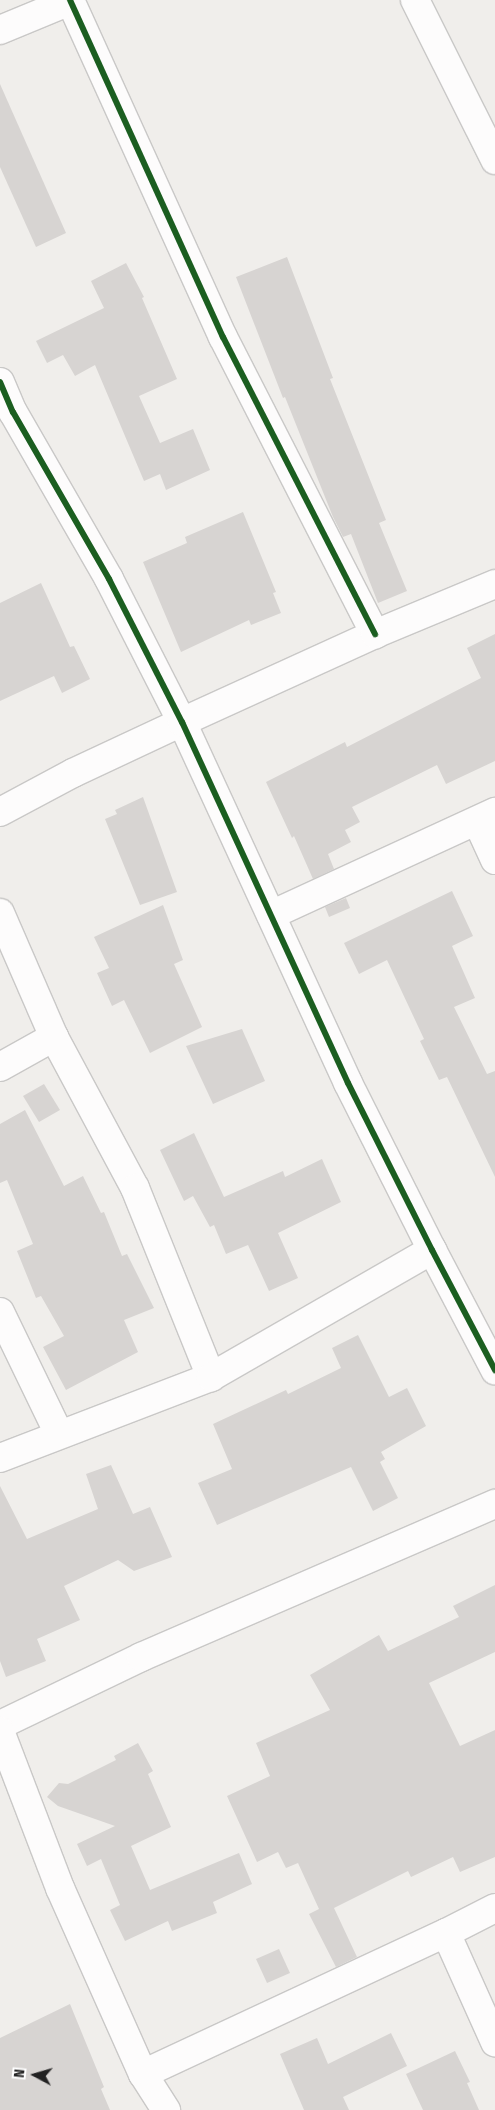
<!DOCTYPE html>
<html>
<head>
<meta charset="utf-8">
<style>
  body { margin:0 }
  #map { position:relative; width:495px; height:2110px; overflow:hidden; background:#f0eeeb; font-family:"Fira Sans Condensed",sans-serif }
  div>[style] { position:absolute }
  .building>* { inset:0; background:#d7d4d2 }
  .roads { filter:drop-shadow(1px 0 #c9c8c7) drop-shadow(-1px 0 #c9c8c7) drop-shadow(0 1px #c9c8c7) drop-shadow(0 -1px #c9c8c7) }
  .minor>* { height:28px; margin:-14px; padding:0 14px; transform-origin:14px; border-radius:14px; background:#fdfcfc }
  .cycleway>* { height:6px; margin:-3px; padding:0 3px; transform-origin:3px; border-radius:3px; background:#1b5e20 }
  span { translate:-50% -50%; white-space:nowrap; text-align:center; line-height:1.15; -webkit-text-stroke:5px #fff; paint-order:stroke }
  .north { position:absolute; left:10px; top:2050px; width:50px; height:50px; -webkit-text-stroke:4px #fff; paint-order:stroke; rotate:276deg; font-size:14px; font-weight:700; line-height:20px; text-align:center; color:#222 }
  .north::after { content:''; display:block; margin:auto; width:18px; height:22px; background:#222; clip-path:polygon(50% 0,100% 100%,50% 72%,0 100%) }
</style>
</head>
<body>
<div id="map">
  <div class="building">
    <div style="clip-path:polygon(0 84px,66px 233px,36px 247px,0 167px)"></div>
    <div style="clip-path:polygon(287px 257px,333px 378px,330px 379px,386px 520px,379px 523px,407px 591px,378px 603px,351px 534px,343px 537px,333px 517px,285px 397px,283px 398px,236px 277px)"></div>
    <div style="clip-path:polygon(126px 263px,144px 297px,142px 298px,177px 379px,139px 396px,160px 443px,193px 429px,210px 470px,166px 490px,160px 474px,144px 481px,95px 365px,75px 376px,63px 355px,47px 363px,36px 341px,104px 308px,91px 281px)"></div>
    <div style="clip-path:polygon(243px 512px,276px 592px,273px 593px,281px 613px,251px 625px,249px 620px,181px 652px,143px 562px,187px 543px,185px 537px)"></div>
    <div style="clip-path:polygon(41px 583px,70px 647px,74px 646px,90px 679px,62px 693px,54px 676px,0 701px,0 603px)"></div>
    <div style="clip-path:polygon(495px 634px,495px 761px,446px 784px,437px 765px,352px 807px,360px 822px,345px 830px,351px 842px,328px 854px,334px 869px,313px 879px,294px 836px,292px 838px,266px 782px,345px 742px,347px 747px,481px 678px,467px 648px)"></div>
    <div style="clip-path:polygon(143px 797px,177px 892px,140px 905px,105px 819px,117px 814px,115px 810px)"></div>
    <div style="clip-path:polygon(452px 891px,473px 936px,452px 946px,475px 998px,454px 1007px,487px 1074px,495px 1071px,495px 1177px,447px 1077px,439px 1080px,420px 1041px,424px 1039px,387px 960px,359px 974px,344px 943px)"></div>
    <div style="clip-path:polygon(346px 898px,350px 908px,329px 917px,325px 907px)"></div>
    <div style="clip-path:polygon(163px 905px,183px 960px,174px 964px,202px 1027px,150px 1053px,124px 1000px,112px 1006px,97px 973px,109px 968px,94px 937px)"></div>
    <div style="clip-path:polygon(242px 1029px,265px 1081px,213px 1104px,186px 1046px)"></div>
    <div style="clip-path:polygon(44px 1084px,60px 1110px,39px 1122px,23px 1096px)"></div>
    <div style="clip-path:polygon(25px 1110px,64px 1186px,83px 1176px,101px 1213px,104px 1212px,122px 1256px,127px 1254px,154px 1308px,124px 1320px,138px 1352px,66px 1390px,43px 1347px,64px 1336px,41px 1296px,36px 1298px,17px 1251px,33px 1244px,7px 1180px,0 1183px,0 1124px)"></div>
    <div style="clip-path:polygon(194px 1133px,224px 1197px,283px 1171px,285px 1177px,322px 1159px,341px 1202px,278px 1233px,298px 1278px,269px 1291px,248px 1245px,226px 1254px,214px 1225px,210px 1227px,193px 1196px,184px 1201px,160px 1150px)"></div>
    <div style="clip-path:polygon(358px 1335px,389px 1397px,407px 1388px,426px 1426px,381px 1452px,385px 1459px,380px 1462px,398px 1498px,373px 1511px,351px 1467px,217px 1525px,198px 1483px,232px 1469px,213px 1424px,286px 1390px,288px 1394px,341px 1368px,332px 1348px)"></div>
    <div style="clip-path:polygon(111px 1465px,133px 1514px,150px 1507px,172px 1557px,134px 1571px,118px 1560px,64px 1586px,80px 1620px,37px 1639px,46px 1661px,6px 1677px,0 1661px,0 1486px,27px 1539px,98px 1509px,86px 1474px)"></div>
    <div style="clip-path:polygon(495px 1585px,495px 1652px,429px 1683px,460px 1746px,495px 1730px,495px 1857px,460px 1872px,453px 1857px,411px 1877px,408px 1871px,334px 1908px,357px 1957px,336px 1967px,309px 1914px,319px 1909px,298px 1863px,286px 1868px,278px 1852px,257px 1862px,227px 1796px,270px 1776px,256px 1743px,330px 1710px,310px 1675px,379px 1635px,388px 1651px,459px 1617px,453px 1606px)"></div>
    <div style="clip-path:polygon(138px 1743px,153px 1771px,148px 1774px,171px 1827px,131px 1846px,150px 1890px,239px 1853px,252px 1884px,213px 1902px,217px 1913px,172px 1931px,168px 1921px,125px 1941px,110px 1910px,120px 1905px,101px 1859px,87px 1866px,77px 1844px,115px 1826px,58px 1806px,47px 1797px,59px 1783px,68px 1784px,116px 1760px,114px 1756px)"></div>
    <div style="clip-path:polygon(279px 1949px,290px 1973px,267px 1983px,256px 1959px)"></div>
    <div style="clip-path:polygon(70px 2004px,104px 2087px,101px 2089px,110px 2110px,0 2110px,0 2038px)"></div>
    <div style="clip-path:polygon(391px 2033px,407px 2066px,343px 2097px,349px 2110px,304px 2110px,280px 2054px,317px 2038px,328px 2064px)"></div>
    <div style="clip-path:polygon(455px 2051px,470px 2082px,467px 2083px,479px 2110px,423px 2110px,406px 2074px)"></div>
  </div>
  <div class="roads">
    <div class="minor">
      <div style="left:70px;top:0;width:370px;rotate:65.6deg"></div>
      <div style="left:223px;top:337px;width:334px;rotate:62.9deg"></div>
      <div style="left:415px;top:0;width:179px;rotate:63.4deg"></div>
      <div style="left:0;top:30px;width:76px;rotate:-22.5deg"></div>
      <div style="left:0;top:382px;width:33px;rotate:67deg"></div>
      <div style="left:13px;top:412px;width:193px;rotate:60.1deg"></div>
      <div style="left:109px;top:579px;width:161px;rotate:63deg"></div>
      <div style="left:182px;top:722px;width:397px;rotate:65.3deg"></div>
      <div style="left:348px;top:1083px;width:187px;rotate:63.3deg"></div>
      <div style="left:432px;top:1250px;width:136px;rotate:62.3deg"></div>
      <div style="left:0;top:812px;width:83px;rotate:-28.1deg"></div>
      <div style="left:73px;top:773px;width:120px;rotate:-25.1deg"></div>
      <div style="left:182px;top:722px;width:212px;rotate:-24.5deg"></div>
      <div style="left:375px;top:634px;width:130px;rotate:-22.6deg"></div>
      <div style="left:477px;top:821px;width:43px;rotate:65.2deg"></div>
      <div style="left:0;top:913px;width:135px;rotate:66.5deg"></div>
      <div style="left:54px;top:1037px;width:171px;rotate:61.8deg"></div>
      <div style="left:135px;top:1188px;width:204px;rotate:68.1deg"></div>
      <div style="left:271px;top:915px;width:247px;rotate:-24.7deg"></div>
      <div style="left:0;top:1067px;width:62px;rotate:-29.1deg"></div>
      <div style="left:0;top:1312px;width:136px;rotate:64.2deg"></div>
      <div style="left:0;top:1458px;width:226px;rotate:-21deg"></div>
      <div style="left:211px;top:1377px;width:255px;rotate:-29.9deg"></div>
      <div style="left:0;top:1725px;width:157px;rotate:-25.7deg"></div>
      <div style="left:141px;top:1657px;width:386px;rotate:-23.4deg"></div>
      <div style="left:0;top:1731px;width:168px;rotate:69.1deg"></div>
      <div style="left:60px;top:1888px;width:204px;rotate:66deg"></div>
      <div style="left:143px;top:2074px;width:43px;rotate:57.4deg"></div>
      <div style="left:446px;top:1933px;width:120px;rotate:65.8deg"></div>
      <div style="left:143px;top:2074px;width:334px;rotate:-25deg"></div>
      <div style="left:446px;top:1933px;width:55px;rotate:-27deg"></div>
    </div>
  </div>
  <div class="cycleway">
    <div style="left:70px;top:0;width:370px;rotate:65.6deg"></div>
    <div style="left:223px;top:337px;width:334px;rotate:62.9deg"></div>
    <div style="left:0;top:382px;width:33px;rotate:67deg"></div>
    <div style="left:13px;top:412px;width:193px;rotate:60.1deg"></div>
    <div style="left:109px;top:579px;width:161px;rotate:63deg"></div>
    <div style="left:182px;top:722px;width:397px;rotate:65.3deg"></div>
    <div style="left:348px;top:1083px;width:187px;rotate:63.3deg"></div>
    <div style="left:432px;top:1250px;width:136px;rotate:62.3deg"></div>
  </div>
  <div class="north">N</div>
</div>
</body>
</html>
